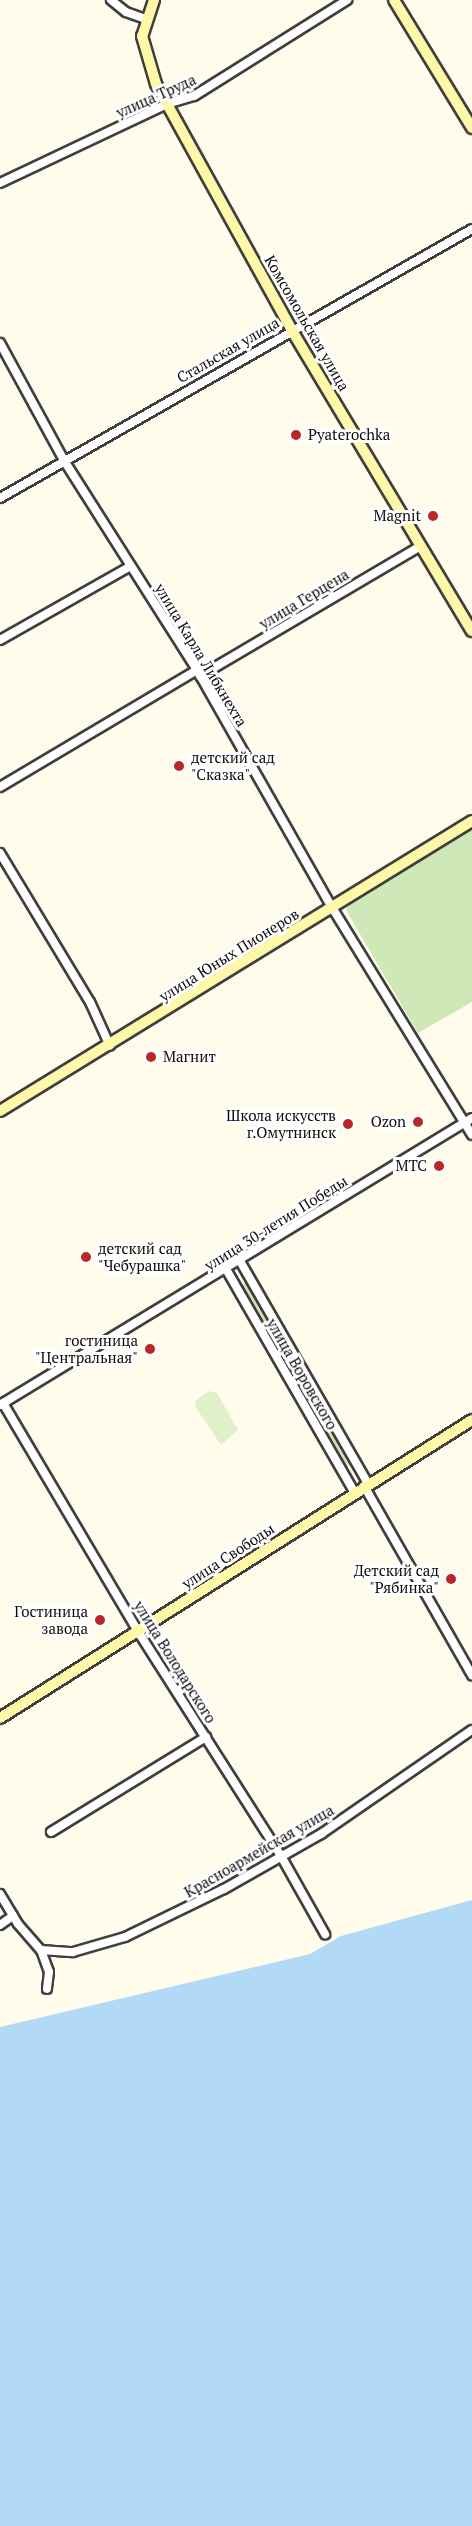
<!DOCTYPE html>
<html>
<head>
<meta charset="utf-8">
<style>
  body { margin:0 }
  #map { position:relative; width:472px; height:2526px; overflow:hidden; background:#fffcec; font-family:"PT Serif",serif }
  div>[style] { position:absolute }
  .green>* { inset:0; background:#cee8b7 }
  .pitch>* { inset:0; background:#e0f0c8 }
  .water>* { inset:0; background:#b2d9f5 }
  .roads { filter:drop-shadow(2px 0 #3f3f3f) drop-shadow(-2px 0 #3f3f3f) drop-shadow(0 2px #3f3f3f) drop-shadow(0 -2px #3f3f3f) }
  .street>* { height:8px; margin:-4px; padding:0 4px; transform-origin:4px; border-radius:4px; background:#fff }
  .secondary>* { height:10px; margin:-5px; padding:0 5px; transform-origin:5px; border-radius:5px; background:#fef8a8 }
  .dots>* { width:16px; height:16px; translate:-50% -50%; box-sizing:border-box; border:3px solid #fff; border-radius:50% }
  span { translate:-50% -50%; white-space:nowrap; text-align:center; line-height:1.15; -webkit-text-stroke:6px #fff; paint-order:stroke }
  .street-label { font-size:15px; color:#0c0c0c }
  .poi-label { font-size:15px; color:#0c0c0c }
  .left { translate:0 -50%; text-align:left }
  .right { translate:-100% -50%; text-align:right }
</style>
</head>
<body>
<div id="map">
  <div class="green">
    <div style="clip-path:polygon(472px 827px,472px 1002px,418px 1033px,346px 910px,350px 904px)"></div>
    <div style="clip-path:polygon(248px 1281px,352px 1463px,345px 1467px,241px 1285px)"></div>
  </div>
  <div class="pitch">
    <div style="clip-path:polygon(209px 1391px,217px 1393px,238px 1430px,221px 1445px,195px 1406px,196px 1400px)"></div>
  </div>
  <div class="water">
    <div style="clip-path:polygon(472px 1900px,472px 2526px,0 2526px,0 2027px,310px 1954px,341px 1936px)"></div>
  </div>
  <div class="roads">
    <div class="street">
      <div style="left:111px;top:0;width:19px;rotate:39deg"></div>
      <div style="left:126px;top:12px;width:20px;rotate:20deg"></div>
      <div style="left:0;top:183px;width:185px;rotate:-25.3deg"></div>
      <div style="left:167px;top:104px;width:28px;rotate:-17deg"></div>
      <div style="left:194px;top:96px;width:181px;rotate:-32.1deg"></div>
      <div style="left:0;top:343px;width:136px;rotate:61.4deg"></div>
      <div style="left:65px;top:462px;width:246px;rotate:57.6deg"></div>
      <div style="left:197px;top:670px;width:275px;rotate:60.4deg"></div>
      <div style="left:333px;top:909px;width:265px;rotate:58.4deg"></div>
      <div style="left:0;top:498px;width:543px;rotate:-29.68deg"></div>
      <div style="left:0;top:640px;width:150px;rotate:-29.5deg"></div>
      <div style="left:200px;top:676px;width:256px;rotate:-30.5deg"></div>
      <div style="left:0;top:787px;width:229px;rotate:-30.7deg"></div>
      <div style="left:0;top:853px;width:174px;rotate:58.9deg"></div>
      <div style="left:90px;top:1002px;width:48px;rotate:65.6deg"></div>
      <div style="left:240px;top:1261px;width:257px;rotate:60.1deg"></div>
      <div style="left:226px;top:1269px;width:257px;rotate:60.1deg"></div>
      <div style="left:3px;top:1403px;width:267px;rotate:59.4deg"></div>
      <div style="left:139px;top:1633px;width:264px;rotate:57.5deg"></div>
      <div style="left:281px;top:1856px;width:90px;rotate:60.6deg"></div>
      <div style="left:0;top:1405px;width:552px;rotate:-31.3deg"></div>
      <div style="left:364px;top:1486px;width:218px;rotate:60.3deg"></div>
      <div style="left:51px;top:1832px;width:182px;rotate:-31.5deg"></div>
      <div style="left:0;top:1894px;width:35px;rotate:59deg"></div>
      <div style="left:18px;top:1924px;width:35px;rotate:49deg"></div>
      <div style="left:41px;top:1950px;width:23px;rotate:70deg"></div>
      <div style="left:49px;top:1972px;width:17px;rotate:97deg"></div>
      <div style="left:0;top:1925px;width:16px;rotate:-35deg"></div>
      <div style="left:41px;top:1950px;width:32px;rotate:4deg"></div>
      <div style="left:73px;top:1952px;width:54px;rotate:-16.1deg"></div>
      <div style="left:125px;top:1937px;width:110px;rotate:-25.9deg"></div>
      <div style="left:224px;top:1889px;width:112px;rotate:-29.6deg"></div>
      <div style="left:321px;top:1834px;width:183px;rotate:-34.6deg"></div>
    </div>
    <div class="secondary">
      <div style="left:154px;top:0;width:38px;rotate:108deg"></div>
      <div style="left:142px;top:36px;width:50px;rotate:73.7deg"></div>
      <div style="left:156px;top:84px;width:280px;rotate:61.1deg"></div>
      <div style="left:291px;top:329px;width:352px;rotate:59.1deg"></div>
      <div style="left:394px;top:0;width:150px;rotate:58.6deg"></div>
      <div style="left:0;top:1111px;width:554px;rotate:-31.57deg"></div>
      <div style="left:0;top:1718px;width:558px;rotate:-32.27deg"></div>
    </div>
  </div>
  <div class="dots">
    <div style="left:296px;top:435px;background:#ba2727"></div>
    <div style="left:433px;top:516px;background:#ba2727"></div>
    <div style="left:179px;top:766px;background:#ba2727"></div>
    <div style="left:151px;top:1057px;background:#ba2727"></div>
    <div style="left:418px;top:1122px;background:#ba2727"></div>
    <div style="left:348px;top:1124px;background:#ba2727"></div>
    <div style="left:439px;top:1166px;background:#ba2727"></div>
    <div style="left:86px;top:1257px;background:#ba2727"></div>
    <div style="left:150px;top:1349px;background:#ba2727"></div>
    <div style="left:451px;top:1579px;background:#ba2727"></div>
    <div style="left:100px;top:1620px;background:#ba2727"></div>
  </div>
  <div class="street-label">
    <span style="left:156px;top:96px;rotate:-24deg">улица Труда</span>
    <span style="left:307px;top:323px;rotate:60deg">Комсомольская улица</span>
    <span style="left:228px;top:350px;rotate:-30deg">Стальская улица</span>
    <span style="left:304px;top:599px;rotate:-31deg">улица Герцена</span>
    <span style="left:201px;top:655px;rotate:59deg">улица Карла Либкнехта</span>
    <span style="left:229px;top:955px;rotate:-32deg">улица Юных Пионеров</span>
    <span style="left:276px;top:1223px;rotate:-32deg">улица 30-летия Победы</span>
    <span style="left:302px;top:1374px;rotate:60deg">улица Воровского</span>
    <span style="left:228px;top:1556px;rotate:-33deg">улица Свободы</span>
    <span style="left:175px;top:1662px;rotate:58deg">улица Володарского</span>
    <span style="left:259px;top:1851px;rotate:-30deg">Красноармейская улица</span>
  </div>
  <div class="poi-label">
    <span class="left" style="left:308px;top:435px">Pyaterochka</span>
    <span class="right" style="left:421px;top:516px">Magnit</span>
    <span class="left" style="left:191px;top:766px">детский сад<br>"Сказка"</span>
    <span class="left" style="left:163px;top:1057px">Магнит</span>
    <span class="right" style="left:336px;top:1124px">Школа искусств<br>г.Омутнинск</span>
    <span class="right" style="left:406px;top:1122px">Ozon</span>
    <span class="right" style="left:427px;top:1166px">МТС</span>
    <span class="left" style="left:98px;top:1257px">детский сад<br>"Чебурашка"</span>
    <span class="right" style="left:138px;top:1349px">гостиница<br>"Центральная"</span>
    <span class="right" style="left:439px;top:1579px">Детский сад<br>"Рябинка"</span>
    <span class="right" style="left:88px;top:1620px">Гостиница<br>завода</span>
  </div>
</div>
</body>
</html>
